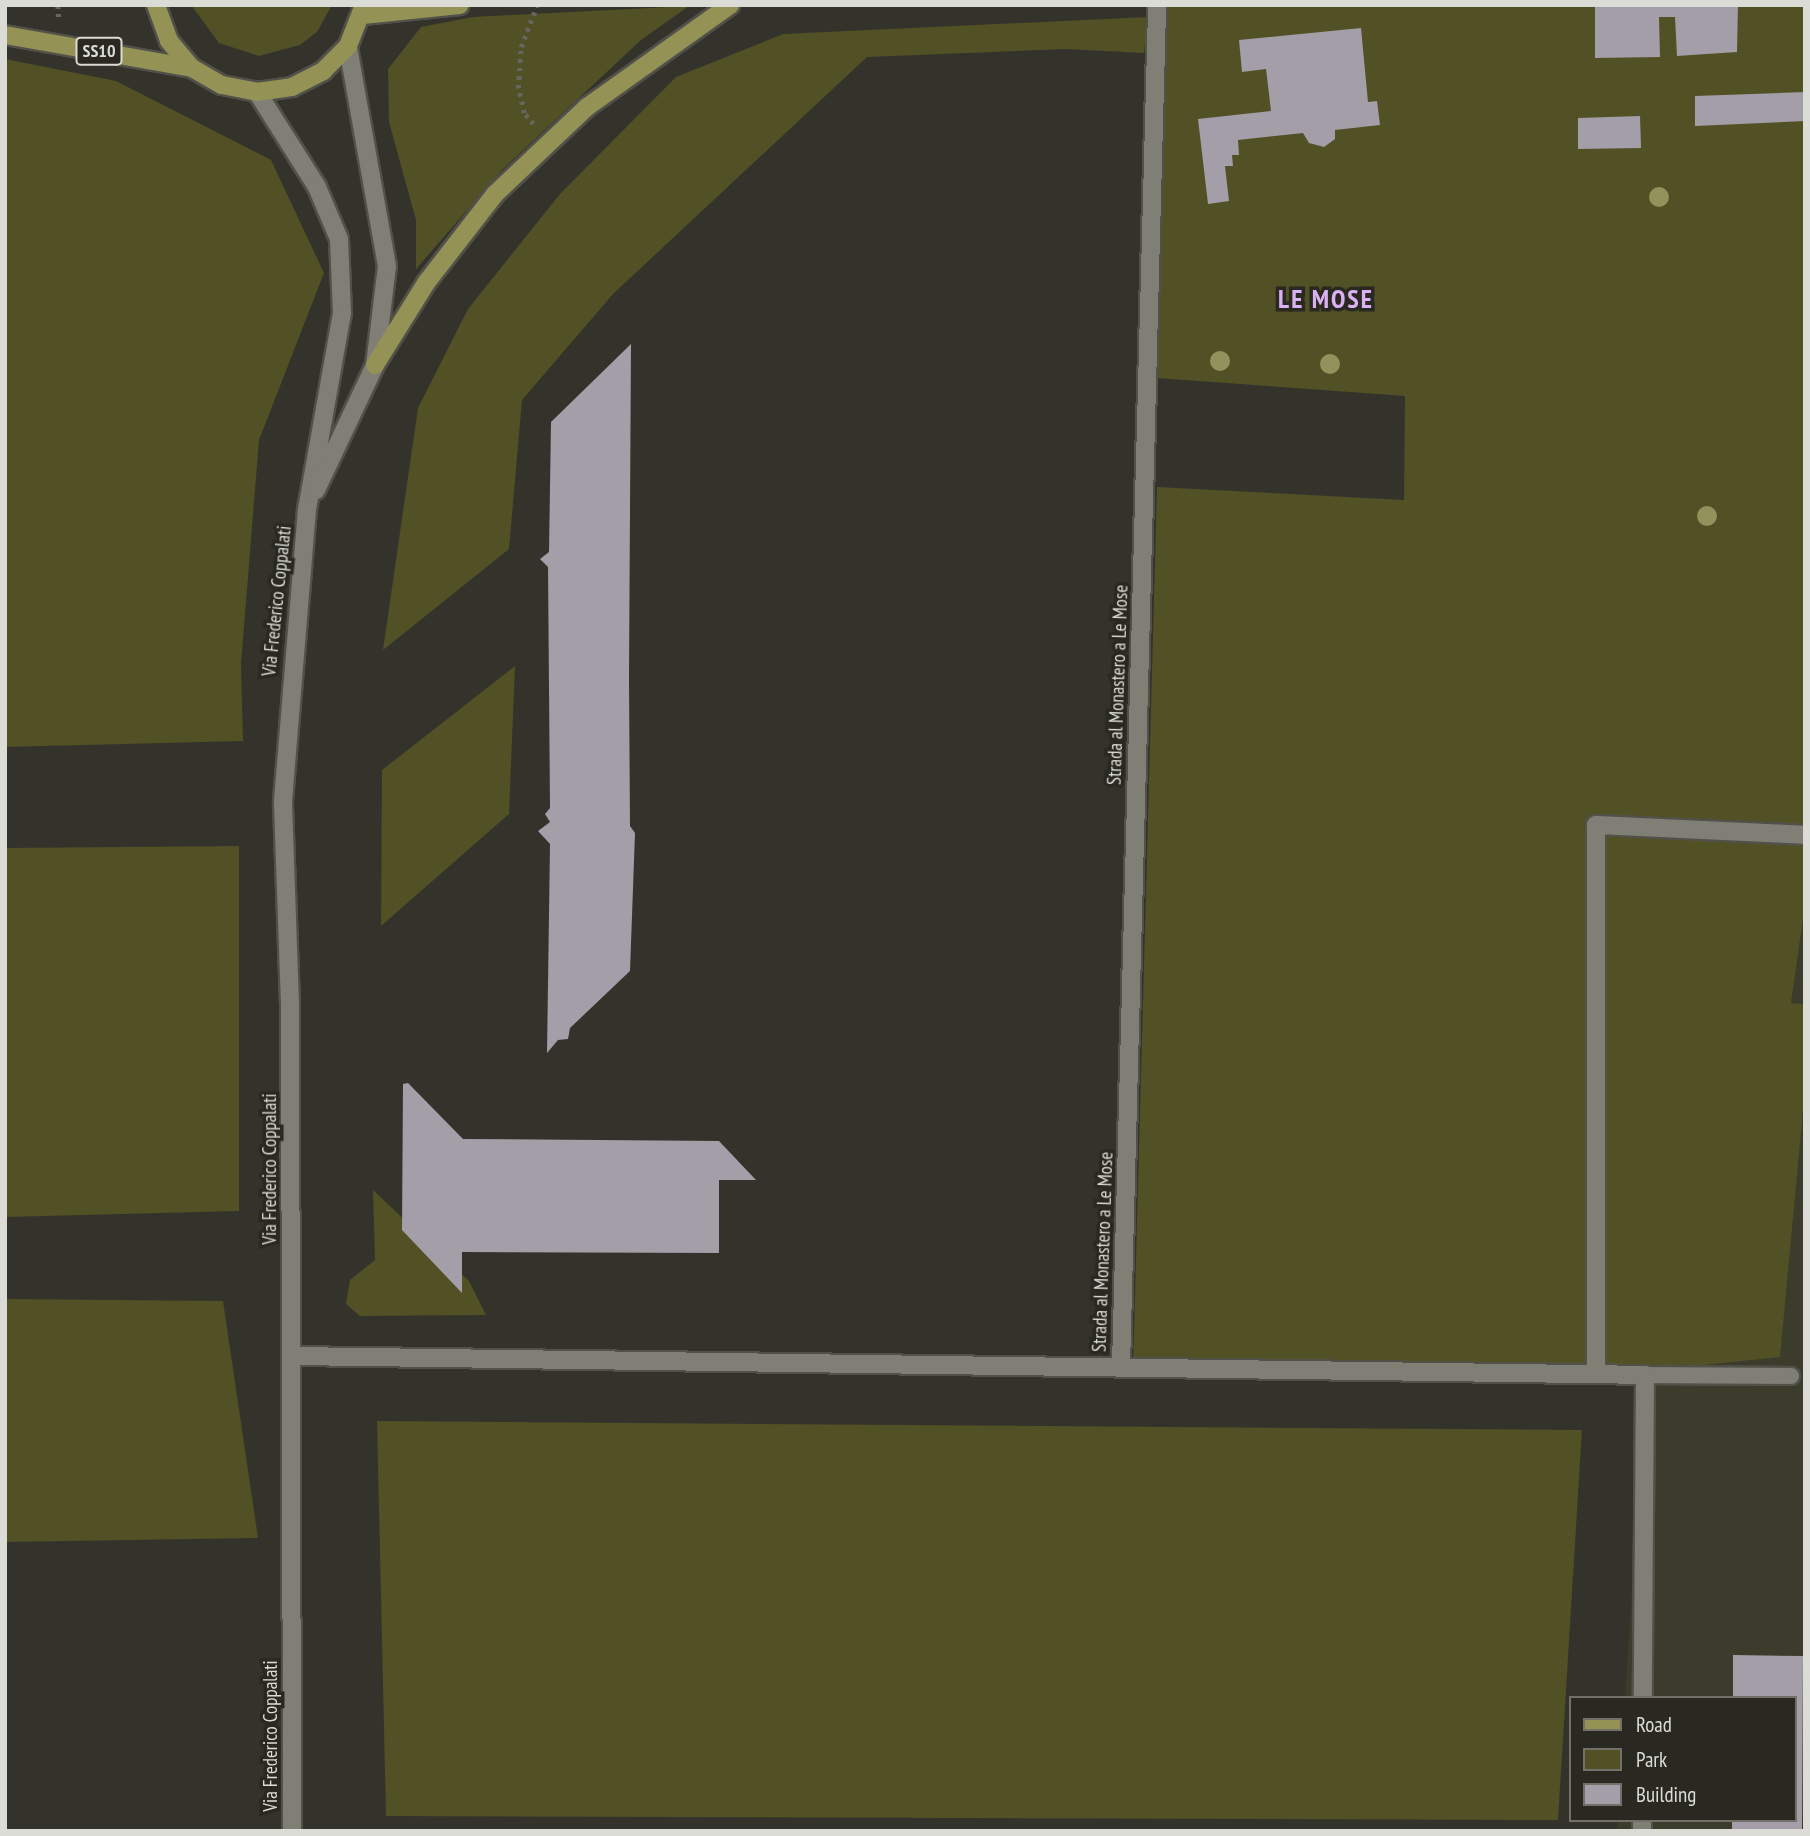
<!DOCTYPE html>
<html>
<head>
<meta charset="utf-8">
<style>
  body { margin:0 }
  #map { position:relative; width:1810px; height:1836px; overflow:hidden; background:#33332b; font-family:"PT Sans Narrow",sans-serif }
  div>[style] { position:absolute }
  .built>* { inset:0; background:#3c3c2d }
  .green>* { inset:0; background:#525025 }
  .building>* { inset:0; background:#a39ea7 }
  .path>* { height:4.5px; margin-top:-2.25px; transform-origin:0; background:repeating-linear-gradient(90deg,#66665f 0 3.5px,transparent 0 8.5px) }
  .roads { filter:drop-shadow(2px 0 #51514a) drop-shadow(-2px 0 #51514a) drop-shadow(0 2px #51514a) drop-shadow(0 -2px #51514a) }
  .lane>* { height:16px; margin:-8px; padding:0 8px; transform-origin:8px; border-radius:8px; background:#7f7f76 }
  .street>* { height:18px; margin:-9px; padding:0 9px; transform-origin:9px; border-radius:9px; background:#7f7f76 }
  .primary>* { height:18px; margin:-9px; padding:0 9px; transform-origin:9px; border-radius:9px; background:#959256 }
  .trees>* { width:20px; height:20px; margin:-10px; border-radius:50%; background:#93915c }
  span { translate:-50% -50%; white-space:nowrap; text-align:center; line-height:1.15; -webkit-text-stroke:7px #292921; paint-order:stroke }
  .shield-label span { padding:2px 5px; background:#292921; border:2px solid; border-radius:5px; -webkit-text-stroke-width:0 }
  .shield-label { font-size:18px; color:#dcdcd7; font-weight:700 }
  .street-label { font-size:19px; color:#dcdcd7 }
  .district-label { font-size:26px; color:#dab1f2; font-weight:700; letter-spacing:2px }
  .frame { position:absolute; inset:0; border:7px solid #dcdcd7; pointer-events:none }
  .legend { position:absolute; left:1569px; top:1696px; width:228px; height:126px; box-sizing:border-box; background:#292921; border:2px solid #71716a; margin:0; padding:9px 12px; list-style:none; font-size:21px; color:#dcdcd7 }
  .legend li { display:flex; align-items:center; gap:14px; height:35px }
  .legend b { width:35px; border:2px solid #71716a }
</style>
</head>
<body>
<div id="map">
  <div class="built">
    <div style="clip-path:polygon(1805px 905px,1805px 1004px,1791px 1003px)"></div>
    <div style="clip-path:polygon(1805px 1089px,1805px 1831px,1617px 1831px,1618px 1820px,1794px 1820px,1794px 1698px,1625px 1698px,1646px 1371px)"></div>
  </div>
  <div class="green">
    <div style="clip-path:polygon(191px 5px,332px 5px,317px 32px,300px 45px,259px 56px,219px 43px)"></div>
    <div style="clip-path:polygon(1164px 5px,1805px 5px,1805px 905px,1791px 1003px,1805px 1004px,1805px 1089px,1780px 1357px,1646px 1371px,1133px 1368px,1157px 487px,1404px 500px,1405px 396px,1157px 378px)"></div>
    <div style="clip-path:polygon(689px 6px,641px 40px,503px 169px,416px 269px,416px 220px,389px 122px,388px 69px,421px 27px,473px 17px)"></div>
    <div style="clip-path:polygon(1148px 17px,1144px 53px,1066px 49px,867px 57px,613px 294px,522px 400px,509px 549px,383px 650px,418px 408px,468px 309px,560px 194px,676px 77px,783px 34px)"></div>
    <div style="clip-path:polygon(5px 59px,116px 81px,271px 160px,324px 273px,259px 440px,241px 664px,243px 741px,5px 747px)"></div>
    <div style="clip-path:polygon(515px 666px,509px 814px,381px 926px,382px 770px)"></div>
    <div style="clip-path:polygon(239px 846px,239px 1211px,5px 1217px,5px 848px)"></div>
    <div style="clip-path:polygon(373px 1190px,469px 1281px,486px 1315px,360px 1316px,346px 1304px,350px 1280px,375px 1260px)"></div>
    <div style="clip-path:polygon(5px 1299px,223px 1301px,258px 1538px,5px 1542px)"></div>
    <div style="clip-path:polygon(377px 1421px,1582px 1430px,1558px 1820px,386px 1816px)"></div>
  </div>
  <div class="building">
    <div style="clip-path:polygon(1595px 5px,1738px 5px,1737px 52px,1677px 56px,1675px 17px,1659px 17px,1660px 57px,1595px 58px)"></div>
    <div style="clip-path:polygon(1361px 28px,1368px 102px,1377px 101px,1380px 125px,1335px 130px,1335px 139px,1324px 147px,1309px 143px,1303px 133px,1238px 140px,1239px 155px,1232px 155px,1233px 166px,1225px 166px,1229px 201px,1208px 204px,1198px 119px,1271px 111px,1266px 69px,1242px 72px,1239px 40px)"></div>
    <div style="clip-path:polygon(1805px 92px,1805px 121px,1695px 126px,1695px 96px)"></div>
    <div style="clip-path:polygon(1640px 116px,1641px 148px,1578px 149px,1578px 118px)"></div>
    <div style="clip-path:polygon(631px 344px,629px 679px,630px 826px,635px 833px,630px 971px,570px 1028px,568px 1039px,558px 1040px,547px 1053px,550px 844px,538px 831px,550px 822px,545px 814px,550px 808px,548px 567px,540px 559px,549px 552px,551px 422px)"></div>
    <div style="clip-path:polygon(408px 1083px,463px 1139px,719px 1141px,756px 1180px,719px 1180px,719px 1253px,462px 1252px,462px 1293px,402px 1230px,403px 1084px)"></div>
    <div style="clip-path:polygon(1733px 1655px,1803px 1656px,1802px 1831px,1732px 1831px,1732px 1820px,1794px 1820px,1794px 1698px,1733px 1698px)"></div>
  </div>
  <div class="path">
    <div style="left:58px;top:5px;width:13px;rotate:86deg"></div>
    <div style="left:533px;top:124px;width:14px;rotate:-129deg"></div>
    <div style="left:524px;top:113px;width:26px;rotate:-103deg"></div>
    <div style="left:518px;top:88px;width:41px;rotate:-85.8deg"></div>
    <div style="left:521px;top:47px;width:45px;rotate:-69.1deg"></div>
  </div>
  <div class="roads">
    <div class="lane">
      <div style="left:1645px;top:1375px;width:146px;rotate:0.4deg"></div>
    </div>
    <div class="street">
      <div style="left:257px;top:92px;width:112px;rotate:57.7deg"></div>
      <div style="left:317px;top:187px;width:56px;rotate:67.1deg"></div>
      <div style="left:339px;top:239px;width:74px;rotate:87.7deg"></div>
      <div style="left:342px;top:313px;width:199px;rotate:100.1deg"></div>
      <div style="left:307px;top:509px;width:296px;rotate:94.7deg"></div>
      <div style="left:283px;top:804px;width:198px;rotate:88deg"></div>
      <div style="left:290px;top:1002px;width:829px;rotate:89.86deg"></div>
      <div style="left:316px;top:490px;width:138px;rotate:-64.7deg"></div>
      <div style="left:375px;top:365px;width:100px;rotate:-83.1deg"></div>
      <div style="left:387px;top:266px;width:223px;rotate:-100.1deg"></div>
      <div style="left:292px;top:1356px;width:1353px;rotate:0.8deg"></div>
      <div style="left:1645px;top:1375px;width:323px;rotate:90.4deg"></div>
      <div style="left:1121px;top:1366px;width:1361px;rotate:-88.48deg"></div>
      <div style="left:1596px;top:1373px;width:548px;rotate:-90deg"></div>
      <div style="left:1596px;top:825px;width:209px;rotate:2.7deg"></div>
      <div style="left:1642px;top:1831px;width:11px;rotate:-90deg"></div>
    </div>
    <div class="primary">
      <div style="left:156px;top:5px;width:38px;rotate:70deg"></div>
      <div style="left:169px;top:41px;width:35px;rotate:50deg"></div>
      <div style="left:192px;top:68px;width:34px;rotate:30deg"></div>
      <div style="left:222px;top:85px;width:36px;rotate:11deg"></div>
      <div style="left:257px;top:92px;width:35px;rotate:-8deg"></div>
      <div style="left:292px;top:87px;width:35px;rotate:-27deg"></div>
      <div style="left:323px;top:71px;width:35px;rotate:-45deg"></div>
      <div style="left:348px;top:46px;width:44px;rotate:-68.7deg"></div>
      <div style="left:363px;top:15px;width:97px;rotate:-5.9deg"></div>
      <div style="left:5px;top:35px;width:190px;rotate:10deg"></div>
      <div style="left:375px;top:365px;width:97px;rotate:-58.1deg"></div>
      <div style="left:426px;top:283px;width:113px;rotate:-52.2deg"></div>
      <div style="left:495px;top:194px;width:127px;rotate:-43.4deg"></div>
      <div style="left:587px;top:107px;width:176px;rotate:-35.5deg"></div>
    </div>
  </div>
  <div class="trees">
    <div style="left:1659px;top:197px"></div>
    <div style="left:1220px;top:361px"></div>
    <div style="left:1330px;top:364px"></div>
    <div style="left:1707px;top:516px"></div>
  </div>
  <div class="shield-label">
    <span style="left:99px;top:51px">SS10</span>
  </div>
  <div class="street-label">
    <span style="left:277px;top:601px;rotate:-84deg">Via Frederico Coppalati</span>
    <span style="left:1118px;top:685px;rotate:-88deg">Strada al Monastero a Le Mose</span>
    <span style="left:270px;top:1169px;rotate:-90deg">Via Frederico Coppalati</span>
    <span style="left:1103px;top:1252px;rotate:-88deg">Strada al Monastero a Le Mose</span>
    <span style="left:271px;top:1736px;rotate:-90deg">Via Frederico Coppalati</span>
  </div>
  <div class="district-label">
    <span style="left:1326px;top:299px">LE MOSE</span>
  </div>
  <div class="frame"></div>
  <ul class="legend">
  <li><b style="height:9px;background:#959256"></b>Road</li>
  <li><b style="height:19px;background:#525025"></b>Park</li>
  <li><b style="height:19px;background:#a39ea7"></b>Building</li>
  </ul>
</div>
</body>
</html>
